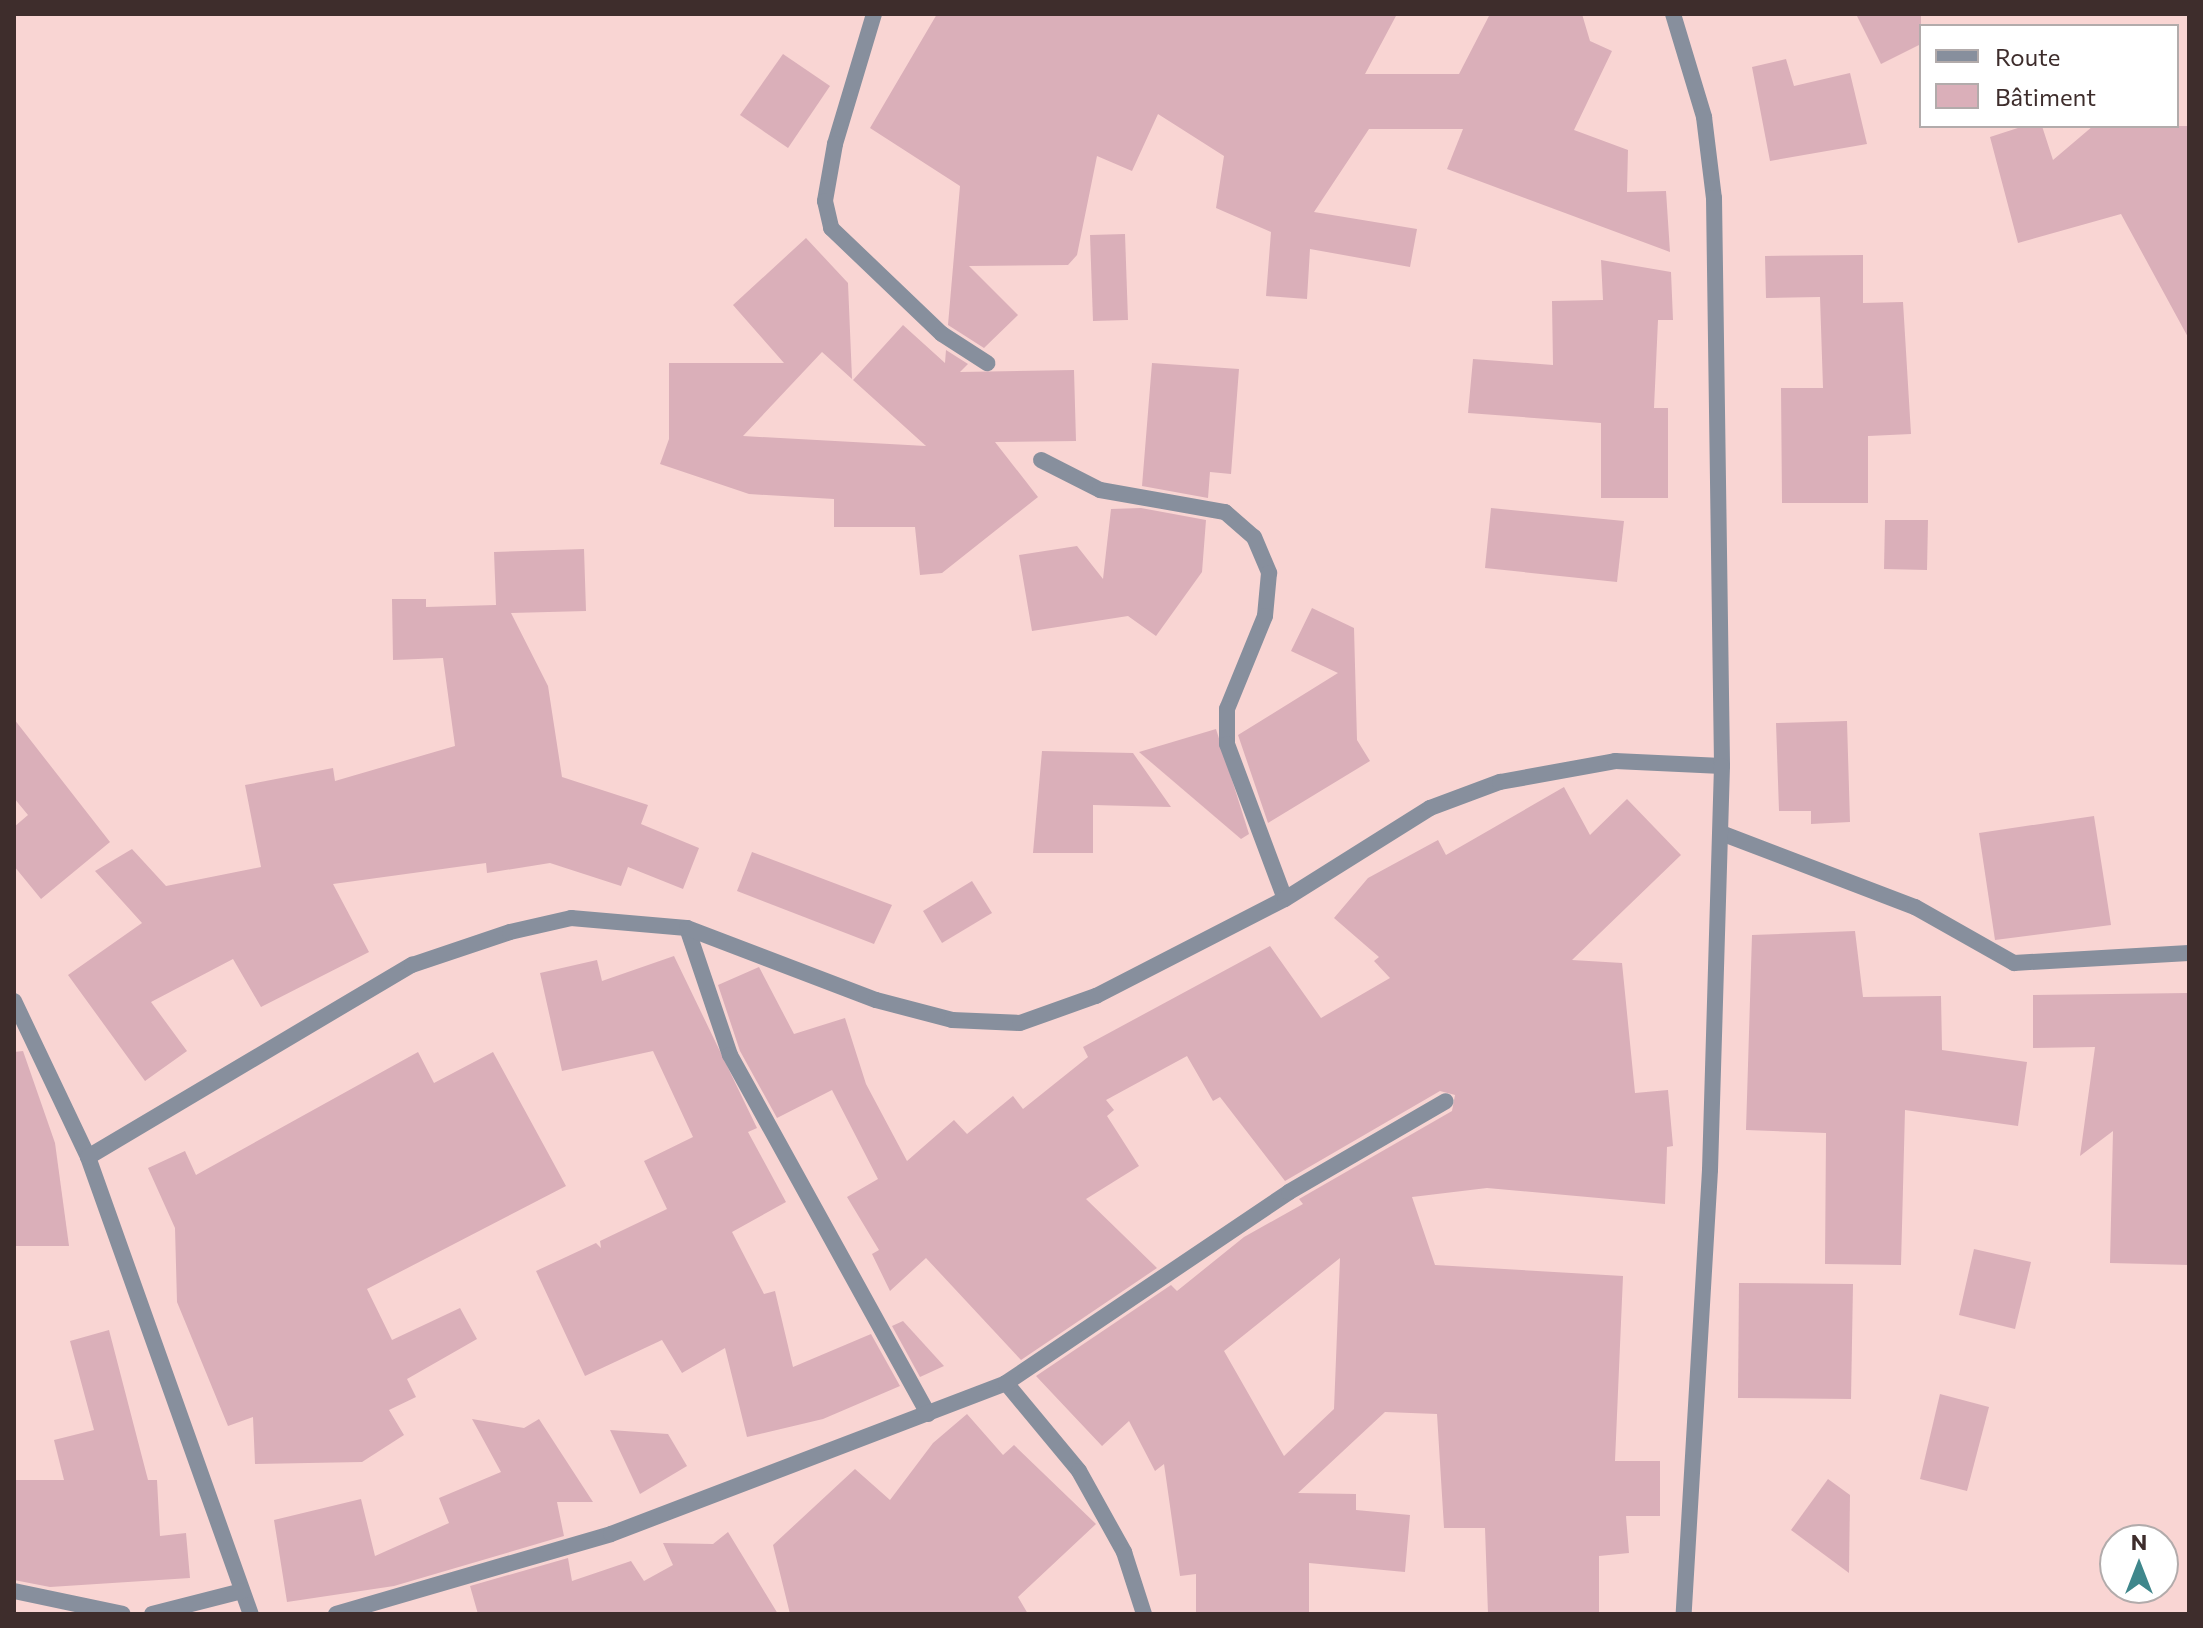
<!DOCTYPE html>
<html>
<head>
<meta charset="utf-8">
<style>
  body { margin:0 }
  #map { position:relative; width:2203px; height:1628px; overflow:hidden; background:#f9d5d3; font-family:Commissioner,sans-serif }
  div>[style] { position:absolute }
  .building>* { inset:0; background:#daafb9 }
  .minor>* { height:16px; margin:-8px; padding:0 8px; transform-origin:8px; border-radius:8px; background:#878f9d }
  .tertiary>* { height:16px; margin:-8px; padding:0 8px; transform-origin:8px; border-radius:8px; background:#878f9d }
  span { translate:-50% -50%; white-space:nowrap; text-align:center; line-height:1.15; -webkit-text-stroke:7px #fff; paint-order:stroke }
  .frame { position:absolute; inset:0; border:16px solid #3e2d2c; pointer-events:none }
  .legend { position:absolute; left:1919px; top:24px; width:260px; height:104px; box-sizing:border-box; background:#fff; border:2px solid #b2abab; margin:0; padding:10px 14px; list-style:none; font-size:24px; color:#3e2d2c }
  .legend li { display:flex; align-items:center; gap:16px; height:40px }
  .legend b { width:40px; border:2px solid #b2abab }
  .north { position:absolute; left:2099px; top:1524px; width:80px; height:80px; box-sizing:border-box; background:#fff; border:2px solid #b2abab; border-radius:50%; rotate:0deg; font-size:22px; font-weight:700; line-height:32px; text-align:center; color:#3e2d2c }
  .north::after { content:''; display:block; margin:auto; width:28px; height:36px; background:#3f878c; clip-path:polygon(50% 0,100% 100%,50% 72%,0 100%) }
</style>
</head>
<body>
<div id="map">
  <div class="building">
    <div style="clip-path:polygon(937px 14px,1397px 14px,1365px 74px,1459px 74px,1490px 14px,1582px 14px,1590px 41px,1612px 51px,1574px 130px,1628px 150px,1627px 192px,1666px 191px,1670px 252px,1447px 169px,1463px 129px,1369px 129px,1314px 212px,1417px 229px,1410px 267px,1310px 249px,1307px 299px,1266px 296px,1271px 232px,1216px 208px,1224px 156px,1158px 114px,1132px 171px,1097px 156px,1077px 255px,1068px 265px,969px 266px,1018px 315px,984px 348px,948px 325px,960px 186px,870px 128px)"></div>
    <div style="clip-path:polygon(1856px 14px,1921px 14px,1921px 44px,1881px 64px)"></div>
    <div style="clip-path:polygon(783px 54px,830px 86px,788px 148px,740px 115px)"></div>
    <div style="clip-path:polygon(1786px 59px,1794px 86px,1850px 73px,1867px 144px,1770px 161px,1752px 67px)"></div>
    <div style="clip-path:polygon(2024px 126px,2042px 126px,2053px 160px,2093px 126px,2189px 126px,2189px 339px,2121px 214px,2018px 243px,1990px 137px)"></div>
    <div style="clip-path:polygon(1125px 234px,1128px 320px,1093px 321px,1090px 235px)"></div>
    <div style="clip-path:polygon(806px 238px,848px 283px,852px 379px,822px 352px,743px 436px,926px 446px,853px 380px,903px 325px,945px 363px,946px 350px,968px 364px,960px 372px,1074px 370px,1076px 441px,995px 442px,1038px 497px,942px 573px,920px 575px,915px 527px,834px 527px,834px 499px,749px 494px,660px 464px,669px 439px,669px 363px,784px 363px,733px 305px)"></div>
    <div style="clip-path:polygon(1863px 255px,1863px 303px,1903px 302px,1911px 434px,1868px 436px,1868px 503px,1782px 503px,1781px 388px,1823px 388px,1820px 297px,1766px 298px,1765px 256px)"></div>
    <div style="clip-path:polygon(1601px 260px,1671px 272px,1673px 320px,1658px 320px,1654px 408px,1668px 408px,1668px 498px,1601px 498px,1601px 423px,1468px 413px,1473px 359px,1553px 365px,1552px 301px,1603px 300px)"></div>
    <div style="clip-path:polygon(1152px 363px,1239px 369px,1231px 474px,1210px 472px,1208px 498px,1142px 486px)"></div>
    <div style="clip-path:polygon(1141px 508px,1206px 520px,1202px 572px,1156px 636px,1128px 616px,1032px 631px,1019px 555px,1077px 546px,1103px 579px,1111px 509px)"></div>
    <div style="clip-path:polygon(1491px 508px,1624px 521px,1617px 582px,1485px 568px)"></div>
    <div style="clip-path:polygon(1885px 520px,1928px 520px,1927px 570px,1884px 569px)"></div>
    <div style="clip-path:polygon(584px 549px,586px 611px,511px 613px,548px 686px,562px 777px,648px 805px,641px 824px,699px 848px,683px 889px,628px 867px,621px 886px,550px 863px,487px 873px,486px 863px,333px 884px,369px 952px,261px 1007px,233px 959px,151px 1002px,187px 1051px,145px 1081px,68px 975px,142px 923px,95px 871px,132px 849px,166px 886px,261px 867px,245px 785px,333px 768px,335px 781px,455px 746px,443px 658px,393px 660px,392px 599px,426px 599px,426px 607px,496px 605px,494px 552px)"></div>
    <div style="clip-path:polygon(1312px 608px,1354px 628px,1357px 740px,1370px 761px,1268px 823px,1238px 735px,1338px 673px,1291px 651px)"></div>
    <div style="clip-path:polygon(14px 719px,110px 842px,41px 899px,14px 866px,14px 827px,28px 815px,14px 798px)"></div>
    <div style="clip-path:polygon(1847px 721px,1850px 822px,1811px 824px,1811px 811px,1779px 811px,1776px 723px)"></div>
    <div style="clip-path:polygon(1216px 729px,1249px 834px,1241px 839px,1139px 752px)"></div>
    <div style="clip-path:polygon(1042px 751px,1133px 753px,1171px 807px,1093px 805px,1093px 853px,1033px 853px)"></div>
    <div style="clip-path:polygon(evenodd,1564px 787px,1590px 835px,1627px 799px,1681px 855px,1572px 960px,1622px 963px,1635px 1093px,1668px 1090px,1673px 1146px,1667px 1147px,1665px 1204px,1487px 1188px,1412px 1197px,1435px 1265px,1623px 1276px,1615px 1461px,1660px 1461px,1660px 1516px,1626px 1516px,1629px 1553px,1599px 1556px,1599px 1614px,1488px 1614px,1485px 1528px,1444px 1528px,1437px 1414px,1385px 1412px,1298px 1493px,1356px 1494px,1356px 1510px,1410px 1515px,1405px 1572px,1309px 1563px,1309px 1614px,1196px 1614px,1196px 1574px,1180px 1576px,1164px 1464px,1155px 1471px,1129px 1421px,1102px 1446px,1036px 1376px,1171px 1285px,1177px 1291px,1244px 1237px,1303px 1204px,1299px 1199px,1452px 1111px,1455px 1095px,1440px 1091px,1285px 1181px,1220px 1097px,1213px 1101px,1187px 1056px,1106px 1100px,1114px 1110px,1107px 1116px,1139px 1166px,1086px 1199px,1157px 1268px,1021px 1360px,926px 1258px,890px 1291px,872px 1254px,879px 1250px,847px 1197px,878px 1179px,832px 1090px,777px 1118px,740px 1051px,718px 985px,759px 967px,794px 1034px,845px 1018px,866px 1084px,907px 1161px,954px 1120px,967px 1134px,1013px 1096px,1023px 1109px,1088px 1057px,1083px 1047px,1270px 946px,1321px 1018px,1390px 978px,1374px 961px,1379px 957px,1334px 918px,1368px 878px,1438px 840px,1446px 855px,1564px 787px,1340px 1258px,1334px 1409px,1284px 1456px,1224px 1351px,1340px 1258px)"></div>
    <div style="clip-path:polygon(2094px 816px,2111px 925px,1995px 940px,1979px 833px)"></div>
    <div style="clip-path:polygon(752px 852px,892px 905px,874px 944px,737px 891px)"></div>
    <div style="clip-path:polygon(972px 881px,992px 913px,942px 943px,923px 911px)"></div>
    <div style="clip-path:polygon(1855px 931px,1863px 997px,1941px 996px,1942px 1050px,2027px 1062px,2018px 1126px,1905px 1110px,1901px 1265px,1825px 1264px,1826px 1133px,1746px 1130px,1752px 935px)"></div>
    <div style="clip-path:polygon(674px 956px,757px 1128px,748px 1132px,786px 1202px,732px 1232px,764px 1294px,775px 1291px,793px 1367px,871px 1334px,900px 1386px,823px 1419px,747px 1437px,725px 1348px,682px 1373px,662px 1340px,585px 1376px,536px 1271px,596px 1243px,601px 1248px,600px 1241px,667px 1209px,644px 1161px,693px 1137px,653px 1051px,562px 1071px,540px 973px,597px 960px,602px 981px)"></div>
    <div style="clip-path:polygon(2189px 993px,2189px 1265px,2110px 1263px,2113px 1131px,2080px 1156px,2095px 1047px,2033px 1048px,2033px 995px)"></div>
    <div style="clip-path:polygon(23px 1051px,55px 1143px,69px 1246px,14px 1246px,14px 1052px)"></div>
    <div style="clip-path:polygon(418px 1052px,434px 1083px,493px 1052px,566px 1186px,367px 1289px,392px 1340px,460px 1308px,477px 1339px,407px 1379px,416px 1397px,389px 1410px,404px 1435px,362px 1462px,255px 1464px,253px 1417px,228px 1426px,177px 1302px,175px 1228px,148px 1168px,185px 1151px,196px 1175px)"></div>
    <div style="clip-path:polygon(1974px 1249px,2031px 1262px,2015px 1329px,1959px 1315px)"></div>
    <div style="clip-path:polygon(1739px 1283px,1853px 1284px,1851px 1399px,1738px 1398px)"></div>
    <div style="clip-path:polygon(903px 1321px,944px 1366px,920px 1377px,892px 1326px)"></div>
    <div style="clip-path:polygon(109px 1330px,148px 1480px,157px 1480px,160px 1536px,186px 1533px,190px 1578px,50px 1587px,14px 1580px,14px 1480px,64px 1480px,54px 1440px,94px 1430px,70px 1341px)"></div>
    <div style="clip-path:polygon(1940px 1394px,1989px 1407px,1967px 1491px,1920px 1479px)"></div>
    <div style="clip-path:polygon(967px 1414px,1003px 1455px,1014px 1445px,1096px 1524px,1018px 1597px,1028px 1614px,790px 1614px,773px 1545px,855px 1469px,890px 1500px,933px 1443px)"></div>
    <div style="clip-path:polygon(472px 1419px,524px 1428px,539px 1419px,593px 1502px,557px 1502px,564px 1536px,394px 1586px,287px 1602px,274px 1520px,361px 1499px,375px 1556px,449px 1523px,439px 1498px,501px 1472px)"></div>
    <div style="clip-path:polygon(610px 1430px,668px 1434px,687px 1466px,640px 1494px)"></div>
    <div style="clip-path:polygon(1828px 1479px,1850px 1495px,1849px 1573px,1791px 1530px)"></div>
    <div style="clip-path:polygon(728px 1532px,778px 1614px,478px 1614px,470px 1586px,568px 1558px,572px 1581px,631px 1561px,644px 1581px,673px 1565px,663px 1543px,713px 1544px)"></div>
  </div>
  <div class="minor">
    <div style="left:874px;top:14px;width:136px;rotate:106.7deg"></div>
    <div style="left:835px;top:144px;width:58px;rotate:100deg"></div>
    <div style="left:825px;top:201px;width:28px;rotate:77deg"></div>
    <div style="left:831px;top:228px;width:153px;rotate:43.7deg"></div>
    <div style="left:942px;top:334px;width:54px;rotate:32.8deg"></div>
    <div style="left:1041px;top:460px;width:66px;rotate:27deg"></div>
    <div style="left:1100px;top:490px;width:127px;rotate:10deg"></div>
    <div style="left:1225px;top:512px;width:38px;rotate:41deg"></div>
    <div style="left:1254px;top:537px;width:39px;rotate:67deg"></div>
    <div style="left:1269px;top:573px;width:43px;rotate:95.3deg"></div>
    <div style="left:1265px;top:616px;width:100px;rotate:112.2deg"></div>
    <div style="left:1227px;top:709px;width:35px;rotate:90deg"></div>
    <div style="left:1227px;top:744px;width:165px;rotate:69.5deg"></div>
    <div style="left:1721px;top:833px;width:208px;rotate:20.9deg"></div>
    <div style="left:1915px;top:907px;width:114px;rotate:29.5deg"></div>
    <div style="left:2014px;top:963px;width:175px;rotate:-3.3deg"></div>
    <div style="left:687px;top:928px;width:134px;rotate:71.3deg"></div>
    <div style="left:730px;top:1055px;width:410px;rotate:61.1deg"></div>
    <div style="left:14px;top:1001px;width:173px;rotate:64.6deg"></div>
    <div style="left:88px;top:1157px;width:485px;rotate:70.4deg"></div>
    <div style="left:88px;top:1157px;width:377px;rotate:-30.7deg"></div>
    <div style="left:412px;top:965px;width:103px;rotate:-18.6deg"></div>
    <div style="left:510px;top:932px;width:63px;rotate:-12.9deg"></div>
    <div style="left:571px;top:918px;width:116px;rotate:4.9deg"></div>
    <div style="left:687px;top:928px;width:202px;rotate:20.9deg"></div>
    <div style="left:876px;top:1000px;width:79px;rotate:14.7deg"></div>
    <div style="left:952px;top:1020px;width:68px;rotate:2.5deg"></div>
    <div style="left:1020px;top:1023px;width:81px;rotate:-19.6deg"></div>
    <div style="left:1096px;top:996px;width:212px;rotate:-27.2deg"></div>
    <div style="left:1285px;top:899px;width:171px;rotate:-32.1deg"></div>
    <div style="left:1430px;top:808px;width:75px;rotate:-20.4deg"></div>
    <div style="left:1500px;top:782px;width:117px;rotate:-10.3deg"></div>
    <div style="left:1615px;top:761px;width:107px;rotate:2.7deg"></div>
    <div style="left:1006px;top:1383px;width:114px;rotate:50.3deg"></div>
    <div style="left:1079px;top:1471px;width:93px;rotate:60.9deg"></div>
    <div style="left:1124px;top:1552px;width:65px;rotate:72.1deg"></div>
    <div style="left:14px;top:1591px;width:111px;rotate:11.9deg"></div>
    <div style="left:152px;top:1614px;width:93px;rotate:-14.3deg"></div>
    <div style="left:336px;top:1614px;width:286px;rotate:-16.2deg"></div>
    <div style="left:611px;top:1534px;width:423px;rotate:-20.9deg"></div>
    <div style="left:1006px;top:1383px;width:341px;rotate:-34deg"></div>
    <div style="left:1289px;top:1192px;width:181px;rotate:-30.1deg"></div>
  </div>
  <div class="tertiary">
    <div style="left:1673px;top:14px;width:108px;rotate:73.2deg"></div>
    <div style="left:1704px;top:117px;width:82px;rotate:83deg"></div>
    <div style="left:1714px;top:198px;width:568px;rotate:89.19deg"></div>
    <div style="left:1722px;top:766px;width:404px;rotate:91.7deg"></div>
    <div style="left:1710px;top:1170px;width:445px;rotate:93.4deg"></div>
  </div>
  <div class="frame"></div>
  <ul class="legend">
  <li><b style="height:10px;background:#878f9d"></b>Route</li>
  <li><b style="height:22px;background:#daafb9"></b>Bâtiment</li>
  </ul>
  <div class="north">N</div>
</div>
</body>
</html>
